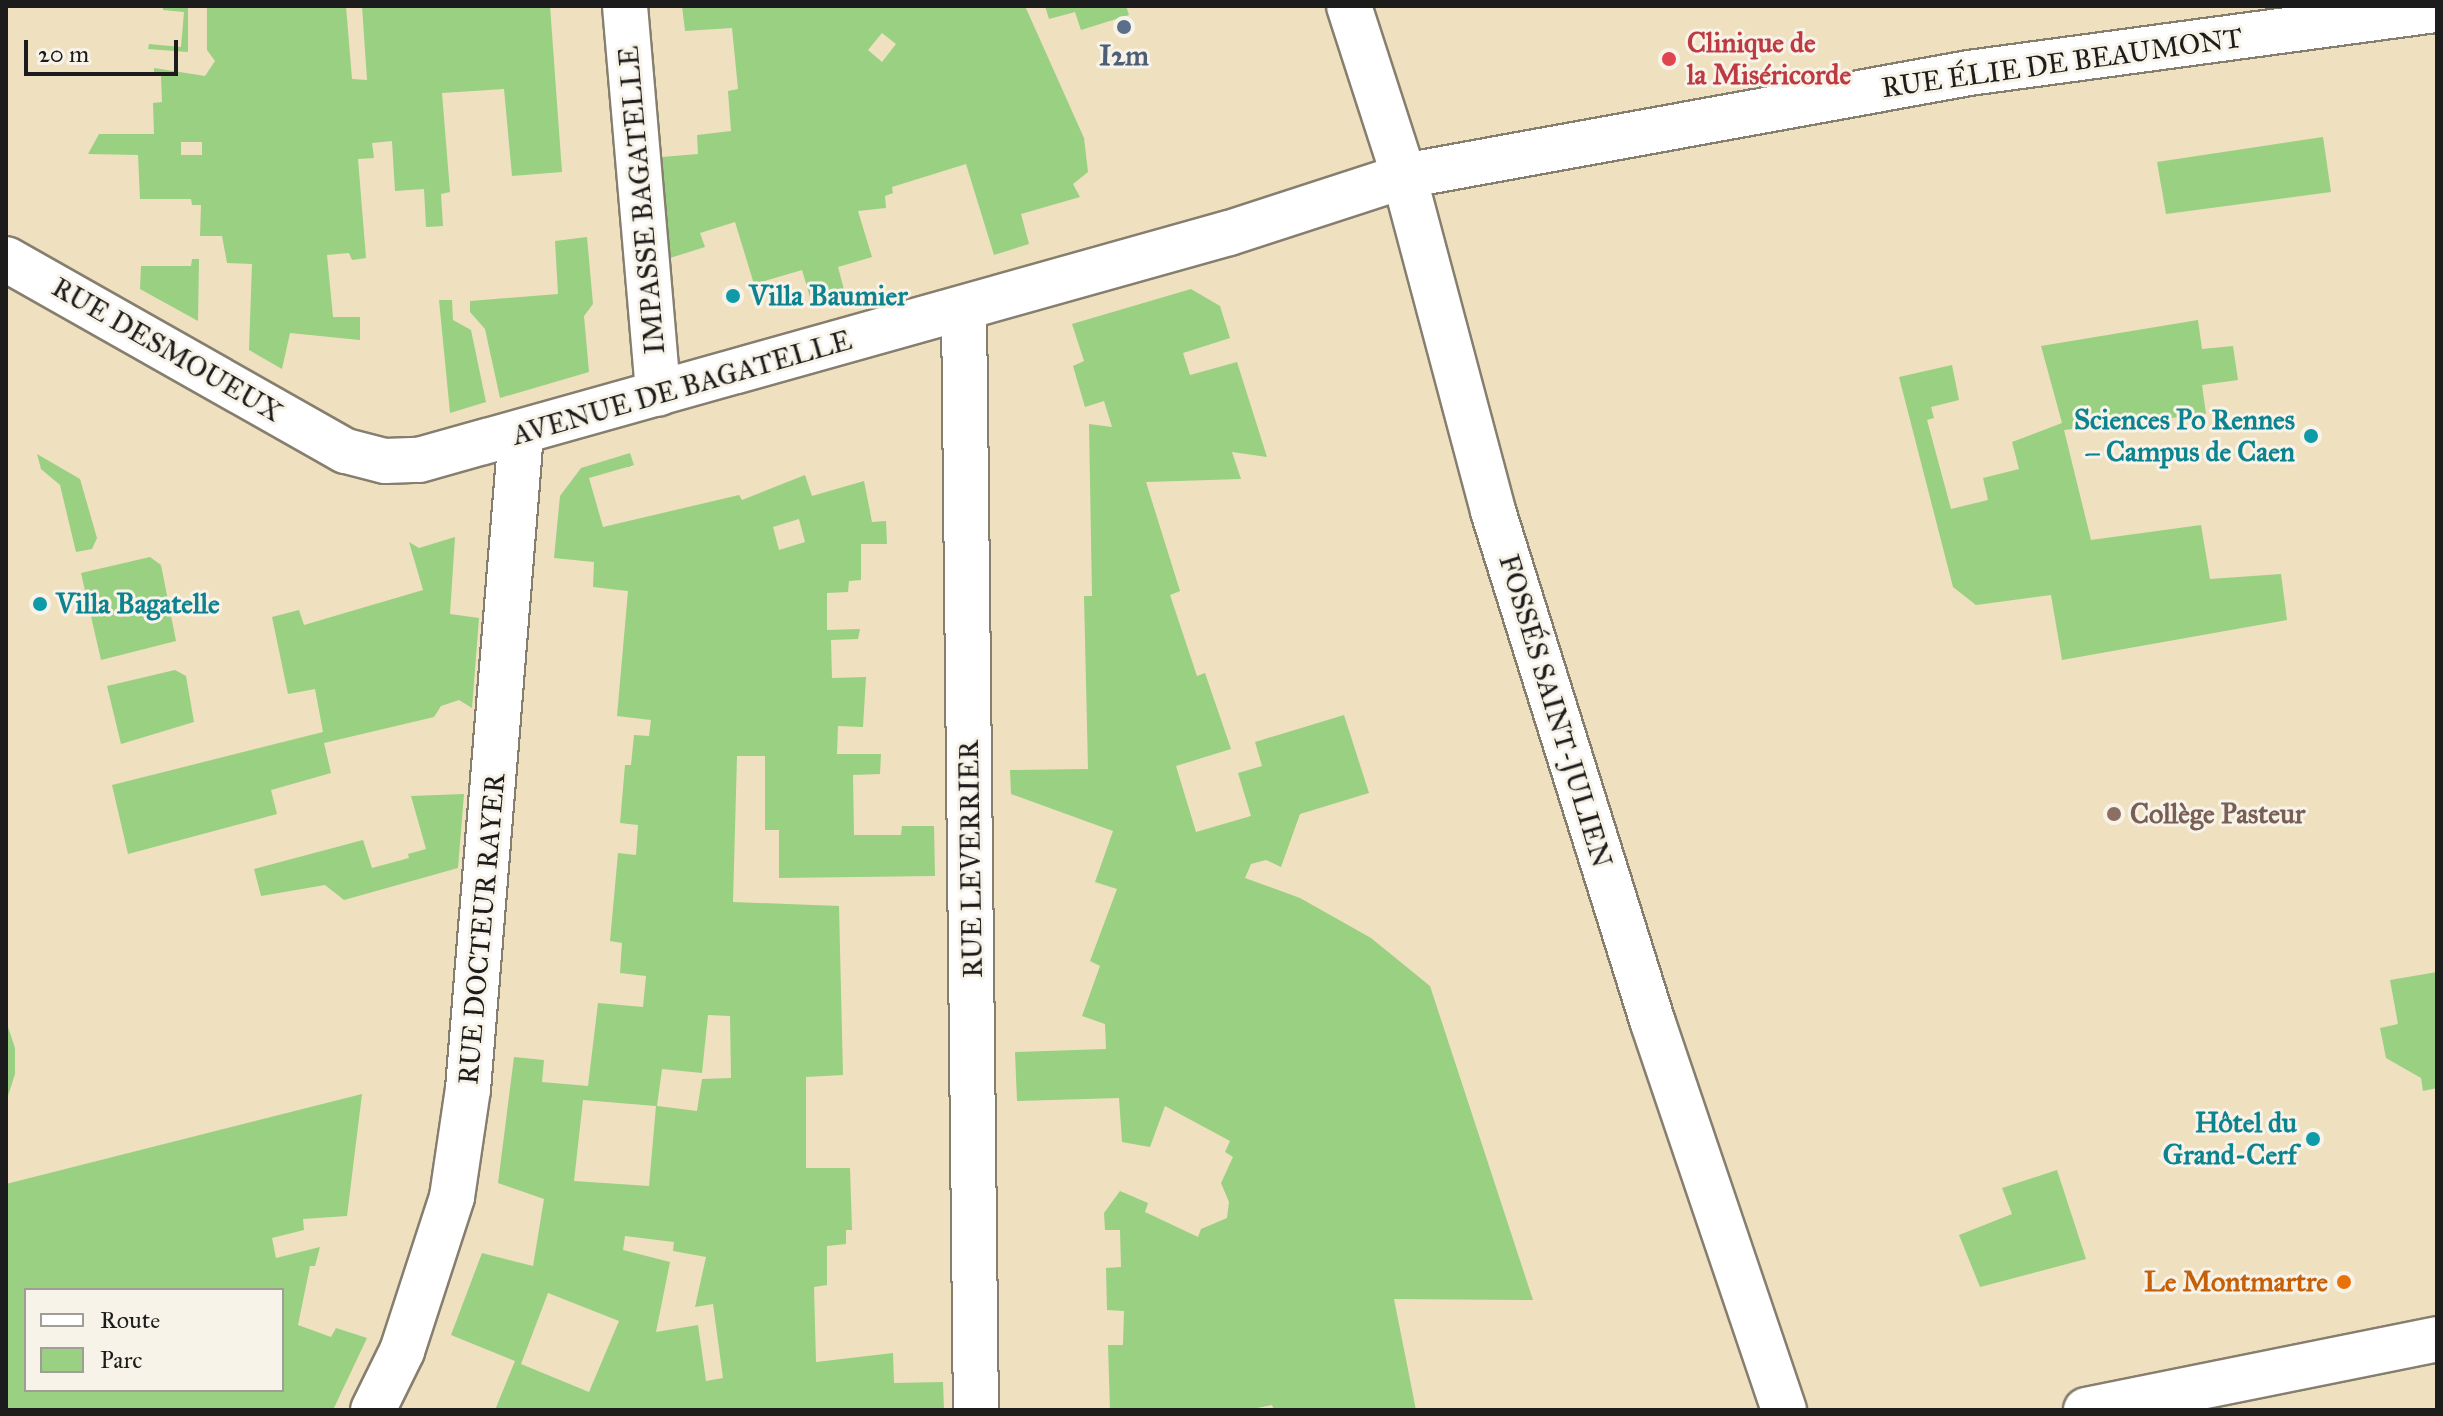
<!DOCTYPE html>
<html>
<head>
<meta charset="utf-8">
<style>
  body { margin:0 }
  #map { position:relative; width:2443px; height:1416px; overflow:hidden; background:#efe0c0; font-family:"IM FELL Great Primer",serif }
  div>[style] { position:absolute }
  .green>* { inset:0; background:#99d082 }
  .roads { filter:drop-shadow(2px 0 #867e6e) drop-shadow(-2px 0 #867e6e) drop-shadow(0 2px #867e6e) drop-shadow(0 -2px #867e6e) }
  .street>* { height:44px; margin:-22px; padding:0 22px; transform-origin:22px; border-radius:22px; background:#fff }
  .secondary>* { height:44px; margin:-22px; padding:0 22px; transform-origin:22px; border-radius:22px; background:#fff }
  .dots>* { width:22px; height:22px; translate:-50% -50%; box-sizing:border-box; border:4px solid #f7f3e8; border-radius:50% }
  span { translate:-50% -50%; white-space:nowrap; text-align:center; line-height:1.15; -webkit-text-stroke:6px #f7f3e8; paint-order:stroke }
  .health-label { font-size:28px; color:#be3a42; font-weight:700 }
  .left { translate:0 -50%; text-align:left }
  .service-label { font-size:28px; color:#4e5e75; font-weight:700 }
  .street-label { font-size:28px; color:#1c1c1c }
  .culture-label { font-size:28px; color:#0d838f; font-weight:700 }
  .right { translate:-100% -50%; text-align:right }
  .education-label { font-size:28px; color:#785e54; font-weight:700 }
  .food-label { font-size:28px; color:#c56008; font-weight:700 }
  .frame { position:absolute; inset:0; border:8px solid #1c1c1c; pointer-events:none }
  .legend { position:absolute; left:24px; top:1288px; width:260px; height:104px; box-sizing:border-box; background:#f7f3e8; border:2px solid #9f9d96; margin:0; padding:10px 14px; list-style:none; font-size:24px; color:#1c1c1c }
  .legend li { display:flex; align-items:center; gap:16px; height:40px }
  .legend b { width:40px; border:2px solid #9f9d96 }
  .scale { position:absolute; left:24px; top:40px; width:154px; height:36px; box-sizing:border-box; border:4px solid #1c1c1c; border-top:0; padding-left:10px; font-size:24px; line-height:28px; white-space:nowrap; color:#1c1c1c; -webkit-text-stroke:6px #f7f3e8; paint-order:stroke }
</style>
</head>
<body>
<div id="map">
  <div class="green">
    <div style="clip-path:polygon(163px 6px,188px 6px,188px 52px,148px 49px,149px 44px,181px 47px,184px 12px,163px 10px)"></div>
    <div style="clip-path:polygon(evenodd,207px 6px,346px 6px,352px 79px,367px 80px,362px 6px,550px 6px,562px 172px,512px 176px,504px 89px,442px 93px,450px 192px,441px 194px,443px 226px,426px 227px,424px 189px,395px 191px,392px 141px,372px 143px,374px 158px,358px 159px,366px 258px,352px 260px,349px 253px,327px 255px,333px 317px,360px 317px,360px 340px,290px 333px,282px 369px,249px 350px,252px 264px,227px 263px,222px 236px,200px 236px,201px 205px,192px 205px,191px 199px,140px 199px,138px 155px,88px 154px,99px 134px,154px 134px,153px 103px,162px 102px,161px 76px,154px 76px,154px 68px,205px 76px,215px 61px,207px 50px,207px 6px,181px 142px,202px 142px,202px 155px,181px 155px,181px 142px)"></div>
    <div style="clip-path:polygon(evenodd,682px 6px,1025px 6px,1084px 138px,1088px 172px,1073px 184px,1080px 197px,1021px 214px,1029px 244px,994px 255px,966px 164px,892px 187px,893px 193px,885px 196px,886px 208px,858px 211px,872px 257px,838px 267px,846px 297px,813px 307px,802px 270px,754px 284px,735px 222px,700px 233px,705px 247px,670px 258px,661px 233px,638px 41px,652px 40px,662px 157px,698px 154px,697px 135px,731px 131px,728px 91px,738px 89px,732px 28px,685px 31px,682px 6px,882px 33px,896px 44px,882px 62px,868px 50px,882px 33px)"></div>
    <div style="clip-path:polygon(1045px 6px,1126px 6px,1129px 15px,1081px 30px,1075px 12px,1049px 19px)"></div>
    <div style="clip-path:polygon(2323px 137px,2331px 192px,2166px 214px,2157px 162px)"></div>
    <div style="clip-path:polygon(587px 237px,593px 304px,584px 316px,589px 372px,500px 398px,485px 329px,470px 312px,470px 301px,558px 294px,555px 241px)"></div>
    <div style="clip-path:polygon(192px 259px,199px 259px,198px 321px,140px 289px,141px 266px,191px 266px)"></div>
    <div style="clip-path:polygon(1191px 289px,1220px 306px,1230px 338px,1183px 353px,1190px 375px,1237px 362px,1267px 457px,1232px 452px,1241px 479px,1146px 482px,1180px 591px,1170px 595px,1197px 676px,1205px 673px,1231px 749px,1176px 766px,1196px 832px,1251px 816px,1238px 773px,1262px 766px,1255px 742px,1344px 715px,1369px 793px,1300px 814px,1281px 867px,1266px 860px,1251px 864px,1245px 878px,1300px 898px,1371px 938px,1430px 986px,1533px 1300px,1394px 1299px,1416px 1410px,1274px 1410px,1272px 1405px,1247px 1410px,1110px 1410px,1108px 1345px,1123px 1345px,1124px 1311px,1107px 1310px,1106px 1268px,1121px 1267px,1120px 1230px,1105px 1230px,1104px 1213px,1120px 1191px,1148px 1203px,1145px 1212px,1198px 1237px,1201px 1229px,1227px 1218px,1229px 1202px,1221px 1183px,1233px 1157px,1225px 1152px,1230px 1141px,1165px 1106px,1150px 1147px,1122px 1142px,1119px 1098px,1017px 1101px,1015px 1052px,1106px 1049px,1105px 1024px,1082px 1016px,1100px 966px,1090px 961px,1117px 889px,1095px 882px,1113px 831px,1011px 794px,1010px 770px,1088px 769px,1084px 596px,1092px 596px,1089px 424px,1112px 427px,1104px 401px,1085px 407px,1073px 366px,1084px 361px,1072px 324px)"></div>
    <div style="clip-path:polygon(439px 300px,452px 300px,453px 320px,471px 330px,486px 402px,450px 413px)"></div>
    <div style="clip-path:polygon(2198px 320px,2202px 349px,2233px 346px,2238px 380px,2202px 385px,2206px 414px,2064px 430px,2091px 540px,2201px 525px,2210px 579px,2281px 574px,2287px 620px,2062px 660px,2051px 595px,1976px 605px,1953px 587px,1899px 377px,1952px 365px,1959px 400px,1931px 407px,1934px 418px,1927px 420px,1951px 509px,1988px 500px,1983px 478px,2019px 469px,2012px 442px,2062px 423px,2041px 346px)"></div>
    <div style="clip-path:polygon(evenodd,630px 453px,634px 465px,589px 478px,603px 527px,739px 495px,742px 500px,805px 475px,812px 496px,864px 481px,872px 522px,886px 521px,887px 544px,861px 544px,861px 580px,849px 581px,848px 592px,827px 593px,827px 630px,860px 629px,858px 639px,831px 640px,832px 678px,866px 677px,863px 727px,838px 726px,837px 754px,881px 754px,880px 774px,853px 775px,854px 835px,901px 835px,902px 826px,934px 826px,935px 876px,779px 878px,779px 830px,765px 830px,765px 756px,737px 756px,733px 902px,839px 906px,843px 1075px,806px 1077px,806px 1168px,850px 1168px,852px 1230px,846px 1230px,846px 1244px,827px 1246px,827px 1285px,814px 1287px,816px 1362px,893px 1353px,894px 1383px,943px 1382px,944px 1410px,495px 1410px,515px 1361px,451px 1335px,482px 1253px,533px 1266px,544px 1199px,498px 1183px,514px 1057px,544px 1060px,542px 1082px,588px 1086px,598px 1003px,643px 1007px,646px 976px,620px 973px,622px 943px,610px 941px,618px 853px,636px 855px,638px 825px,620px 823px,625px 765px,631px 765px,634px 735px,649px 736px,651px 720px,617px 716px,628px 591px,593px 587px,594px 562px,554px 558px,560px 496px,581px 468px,630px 453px,799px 519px,805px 542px,779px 550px,773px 527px,799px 519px,630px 453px,708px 1015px,730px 1016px,731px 1078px,702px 1079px,697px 1111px,657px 1106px,662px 1069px,702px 1073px,708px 1015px,630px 453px,583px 1100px,656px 1106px,649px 1186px,574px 1181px,583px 1100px,630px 453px,625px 1236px,674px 1242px,673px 1251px,706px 1257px,695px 1307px,713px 1304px,723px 1378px,706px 1381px,698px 1325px,656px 1332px,670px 1262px,623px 1250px,625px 1236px,630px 453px,548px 1293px,619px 1321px,589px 1392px,521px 1364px,548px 1293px)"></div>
    <div style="clip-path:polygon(37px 454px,80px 479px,97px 538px,92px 549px,76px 552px,60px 485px,41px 469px)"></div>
    <div style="clip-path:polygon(455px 537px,450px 614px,479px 618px,472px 708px,459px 700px,441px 706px,434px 717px,324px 743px,331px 773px,271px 790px,277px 814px,128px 854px,112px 785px,323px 732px,315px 689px,288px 694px,272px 617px,299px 610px,304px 625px,423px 590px,409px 542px,419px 548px)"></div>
    <div style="clip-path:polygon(150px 557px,161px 565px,176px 641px,101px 660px,81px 573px)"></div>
    <div style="clip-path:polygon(175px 670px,186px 676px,194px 722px,121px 744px,107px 686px)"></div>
    <div style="clip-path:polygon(464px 794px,458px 868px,344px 900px,325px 885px,261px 896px,254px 869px,363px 840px,372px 868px,409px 858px,408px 854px,426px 849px,411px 796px)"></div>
    <div style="clip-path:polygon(2437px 972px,2437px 1088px,2423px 1091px,2421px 1078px,2386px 1058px,2380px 1028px,2398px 1024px,2390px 980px)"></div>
    <div style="clip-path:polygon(6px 1021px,15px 1048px,15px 1074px,6px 1102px)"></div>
    <div style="clip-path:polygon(evenodd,362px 1094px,347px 1216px,303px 1219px,304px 1230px,272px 1238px,276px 1258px,320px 1247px,315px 1266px,310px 1266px,298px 1325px,331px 1337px,336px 1328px,367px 1338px,333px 1410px,6px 1410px,6px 1184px,362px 1094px,26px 1290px,282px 1290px,282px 1390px,26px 1390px,26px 1290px)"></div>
    <div style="clip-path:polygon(2057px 1170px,2086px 1259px,1980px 1287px,1959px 1235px,2012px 1214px,2002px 1188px)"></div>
  </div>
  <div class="roads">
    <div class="street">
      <div style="left:625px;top:6px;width:389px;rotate:85.1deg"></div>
      <div style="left:1404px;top:176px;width:574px;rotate:-10.33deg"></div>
      <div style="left:1969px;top:73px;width:472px;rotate:-7.7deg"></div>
      <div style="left:964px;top:308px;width:1102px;rotate:89.38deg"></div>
      <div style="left:373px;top:1410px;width:66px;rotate:-63.8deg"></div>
      <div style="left:402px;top:1351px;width:162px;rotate:-72deg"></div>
      <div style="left:452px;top:1197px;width:109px;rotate:-81.6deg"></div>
      <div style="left:468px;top:1089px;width:658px;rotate:-85.38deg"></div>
      <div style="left:2086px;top:1410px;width:358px;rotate:-11.4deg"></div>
    </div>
    <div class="secondary">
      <div style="left:1349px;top:6px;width:179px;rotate:72.1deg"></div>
      <div style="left:1404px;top:176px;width:347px;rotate:75.1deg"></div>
      <div style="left:1493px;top:511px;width:536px;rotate:72.65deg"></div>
      <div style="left:1653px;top:1023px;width:409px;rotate:71.3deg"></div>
      <div style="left:6px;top:259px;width:390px;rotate:29.5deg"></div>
      <div style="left:346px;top:451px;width:40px;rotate:14.4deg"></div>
      <div style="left:385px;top:461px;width:34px;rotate:-2deg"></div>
      <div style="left:419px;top:460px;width:841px;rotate:-15.66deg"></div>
      <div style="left:1229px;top:233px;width:184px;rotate:-18deg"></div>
    </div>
  </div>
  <div class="dots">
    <div style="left:1124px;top:27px;background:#5c6f8a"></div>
    <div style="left:1669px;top:59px;background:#e0444e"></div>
    <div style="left:733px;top:296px;background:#0f9aa8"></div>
    <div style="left:2311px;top:436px;background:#0f9aa8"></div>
    <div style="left:40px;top:604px;background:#0f9aa8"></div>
    <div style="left:2114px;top:814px;background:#8d6e63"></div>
    <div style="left:2313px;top:1139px;background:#0f9aa8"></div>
    <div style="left:2344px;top:1282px;background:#e8710a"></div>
  </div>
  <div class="health-label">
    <span class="left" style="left:1687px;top:59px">Clinique de<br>la Miséricorde</span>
  </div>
  <div class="service-label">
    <span style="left:1124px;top:56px">I2m</span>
  </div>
  <div class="street-label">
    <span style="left:2062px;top:63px;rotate:-8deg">RUE ÉLIE DE BEAUMONT</span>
    <span style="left:642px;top:200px;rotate:-95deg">IMPASSE BAGATELLE</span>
    <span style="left:167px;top:350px;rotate:30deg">RUE DESMOUEUX</span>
    <span style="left:682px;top:388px;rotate:-16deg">AVENUE DE BAGATELLE</span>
    <span style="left:1555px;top:711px;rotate:73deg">FOSSÉS SAINT-JULIEN</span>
    <span style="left:971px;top:859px;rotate:-91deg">RUE LEVERRIER</span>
    <span style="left:482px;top:929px;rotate:-85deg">RUE DOCTEUR RAYER</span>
  </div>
  <div class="culture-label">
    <span class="left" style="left:749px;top:296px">Villa Baumier</span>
    <span class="right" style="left:2295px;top:436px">Sciences Po Rennes<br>– Campus de Caen</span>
    <span class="left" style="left:56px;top:604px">Villa Bagatelle</span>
    <span class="right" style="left:2297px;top:1139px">Hôtel du<br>Grand-Cerf</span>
  </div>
  <div class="education-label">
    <span class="left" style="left:2130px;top:814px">Collège Pasteur</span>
  </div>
  <div class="food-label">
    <span class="right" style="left:2328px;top:1282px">Le Montmartre</span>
  </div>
  <div class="frame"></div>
  <ul class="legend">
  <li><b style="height:10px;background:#fff"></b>Route</li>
  <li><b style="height:22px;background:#99d082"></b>Parc</li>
  </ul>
  <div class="scale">20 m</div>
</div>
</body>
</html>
